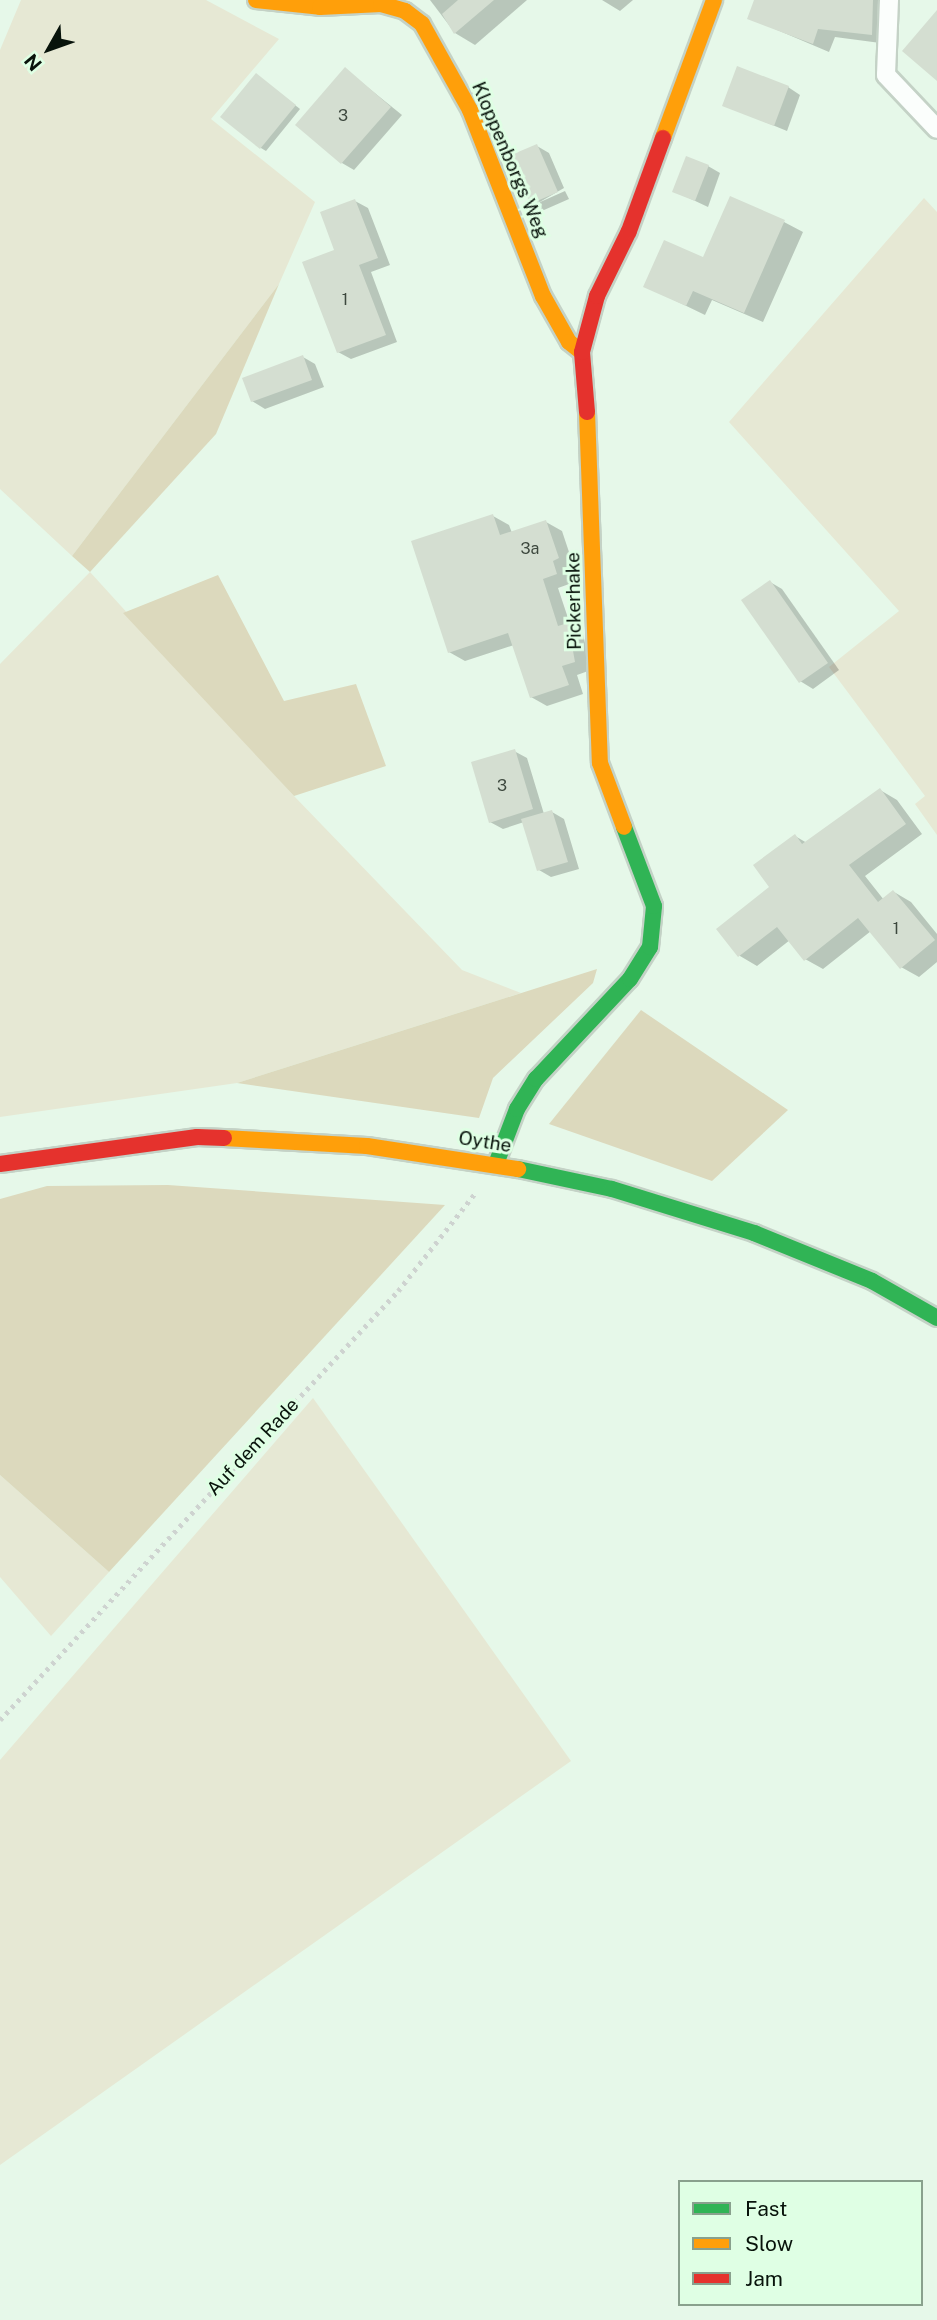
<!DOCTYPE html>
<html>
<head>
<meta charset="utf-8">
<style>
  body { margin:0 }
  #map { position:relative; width:937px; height:2320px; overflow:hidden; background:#e6f8e9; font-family:"Public Sans",sans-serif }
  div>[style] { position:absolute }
  .green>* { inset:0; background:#e6e8d4 }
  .forest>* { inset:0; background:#dcd9bd }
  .shadow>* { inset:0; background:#0003 }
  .building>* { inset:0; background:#d4ded1 }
  .path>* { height:4.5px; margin-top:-2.25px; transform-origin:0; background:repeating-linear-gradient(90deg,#ced3d0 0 3.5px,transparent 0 8.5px) }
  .roads { filter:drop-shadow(2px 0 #c4d2c6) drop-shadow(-2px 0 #c4d2c6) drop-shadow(0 2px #c4d2c6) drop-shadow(0 -2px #c4d2c6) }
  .lane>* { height:18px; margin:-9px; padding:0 9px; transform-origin:9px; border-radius:9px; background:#fbfefc }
  .fast>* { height:16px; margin:-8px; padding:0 8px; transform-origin:8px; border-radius:8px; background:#30b455 }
  .slow>* { height:16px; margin:-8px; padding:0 8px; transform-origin:8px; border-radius:8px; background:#ff9f0a }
  .jam>* { height:16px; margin:-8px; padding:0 8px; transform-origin:8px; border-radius:8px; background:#e5322d }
  span { translate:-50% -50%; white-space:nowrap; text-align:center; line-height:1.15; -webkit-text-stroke:6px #dfffe4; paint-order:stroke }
  .number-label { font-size:16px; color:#3d483e }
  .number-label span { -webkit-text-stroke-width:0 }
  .street-label { font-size:19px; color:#08130b }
  .legend { position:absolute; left:678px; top:2180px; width:245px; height:126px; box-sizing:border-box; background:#dfffe4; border:2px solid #89a18d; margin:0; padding:9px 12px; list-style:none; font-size:21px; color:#08130b }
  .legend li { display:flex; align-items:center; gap:14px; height:35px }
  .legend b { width:35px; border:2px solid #89a18d }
  .north { position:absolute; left:14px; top:14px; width:70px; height:70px; -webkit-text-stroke:5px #dfffe4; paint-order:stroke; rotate:230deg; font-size:19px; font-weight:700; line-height:28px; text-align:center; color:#08130b }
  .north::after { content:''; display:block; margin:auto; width:24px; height:32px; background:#08130b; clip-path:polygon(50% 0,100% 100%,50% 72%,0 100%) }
</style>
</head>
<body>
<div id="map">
  <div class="green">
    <div style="clip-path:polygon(21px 0,206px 0,279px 39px,211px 119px,315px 202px,279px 284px,72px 556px,0 489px,0 50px)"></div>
    <div style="clip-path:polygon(924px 198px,937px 212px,937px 835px,915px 804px,925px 796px,829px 667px,899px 611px,729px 422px)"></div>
    <div style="clip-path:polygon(90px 572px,294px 796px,462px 970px,521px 993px,237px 1083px,0 1117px,0 664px)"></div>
    <div style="clip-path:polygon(313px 1398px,571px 1761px,0 2165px,0 1760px)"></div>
    <div style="clip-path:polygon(0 1475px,109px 1572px,51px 1636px,0 1577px)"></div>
  </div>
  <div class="forest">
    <div style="clip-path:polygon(279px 284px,216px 434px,90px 572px,72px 556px)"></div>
    <div style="clip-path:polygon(218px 575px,284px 701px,356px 684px,386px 766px,294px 796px,123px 613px)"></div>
    <div style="clip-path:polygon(597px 969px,593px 983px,493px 1078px,479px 1118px,237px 1083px)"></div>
    <div style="clip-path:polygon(641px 1010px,788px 1110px,712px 1181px,549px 1124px)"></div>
    <div style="clip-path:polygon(168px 1185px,445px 1205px,109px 1572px,0 1475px,0 1199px,47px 1186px)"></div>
  </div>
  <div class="shadow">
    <div style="clip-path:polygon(430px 0,527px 0,475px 45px,455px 33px)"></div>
    <div style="clip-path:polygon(602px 0,633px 0,620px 11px)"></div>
    <div style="clip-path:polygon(756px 0,889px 0,888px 44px,835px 37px,829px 52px,749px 18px)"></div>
    <div style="clip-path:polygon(345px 69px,402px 115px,354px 170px,342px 163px)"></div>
    <div style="clip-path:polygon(257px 75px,300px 109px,266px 151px,261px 148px)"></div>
    <div style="clip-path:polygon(788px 87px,800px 95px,787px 131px,724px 105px)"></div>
    <div style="clip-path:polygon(537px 146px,549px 153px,564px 188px,538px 203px,565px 191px,569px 199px,544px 210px,532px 203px)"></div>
    <div style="clip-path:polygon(708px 166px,720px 173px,708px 207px,674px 191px)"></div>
    <div style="clip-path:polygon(355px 201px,368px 208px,390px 265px,371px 272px,397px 342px,351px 359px,338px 352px)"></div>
    <div style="clip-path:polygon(784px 222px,803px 232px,763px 322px,712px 300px,705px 315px,645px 286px)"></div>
    <div style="clip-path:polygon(303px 357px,315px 364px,324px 387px,265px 409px,252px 401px)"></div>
    <div style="clip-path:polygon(493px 516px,509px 525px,512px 533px,546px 522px,562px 531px,574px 567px,568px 569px,572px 583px,558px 588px,571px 627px,583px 634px,591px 670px,577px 675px,583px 694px,547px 706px,531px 697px,514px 645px,465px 661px,449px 652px)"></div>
    <div style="clip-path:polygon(770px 582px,782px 589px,839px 670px,813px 689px,800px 681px)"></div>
    <div style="clip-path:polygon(514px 751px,527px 758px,544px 814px,552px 812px,564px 819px,579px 869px,551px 877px,539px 870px,524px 822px,503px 829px,490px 822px)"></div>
    <div style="clip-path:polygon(880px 790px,897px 800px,922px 834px,865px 876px,884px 900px,894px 892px,911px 902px,937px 934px,937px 962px,919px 977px,901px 967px,871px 931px,823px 969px,805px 959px,790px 940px,757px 966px,740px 956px,718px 929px,771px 887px,795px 836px,807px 843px)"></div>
  </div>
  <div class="building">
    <div style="clip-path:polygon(458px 0,494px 0,454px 34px,442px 14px)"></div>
    <div style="clip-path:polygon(754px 0,873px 0,872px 35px,818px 29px,813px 44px,747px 19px)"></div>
    <div style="clip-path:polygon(937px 10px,937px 81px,902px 51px)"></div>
    <div style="clip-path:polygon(737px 66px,789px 86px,774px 126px,722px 106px)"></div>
    <div style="clip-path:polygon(345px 67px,391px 107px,341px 164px,295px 125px)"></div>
    <div style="clip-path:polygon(256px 73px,296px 105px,260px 149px,220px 117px)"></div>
    <div style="clip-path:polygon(537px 144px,558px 192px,530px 204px,511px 155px)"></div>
    <div style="clip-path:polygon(686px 156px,709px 165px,695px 201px,672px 192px)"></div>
    <div style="clip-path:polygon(730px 196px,785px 220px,744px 313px,693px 291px,686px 306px,643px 287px,664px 240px,703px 257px)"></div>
    <div style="clip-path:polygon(355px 199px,378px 258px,359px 265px,386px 335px,337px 353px,302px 262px,334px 250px,320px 212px)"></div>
    <div style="clip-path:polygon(303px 355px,312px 380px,251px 402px,242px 378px)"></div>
    <div style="clip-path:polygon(493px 514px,500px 535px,546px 520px,559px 558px,553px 561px,557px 574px,543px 579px,558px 626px,568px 623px,575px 662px,562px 666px,569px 685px,530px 698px,508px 633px,448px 653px,411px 541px)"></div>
    <div style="clip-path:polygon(770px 580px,828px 663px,799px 683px,741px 600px)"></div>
    <div style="clip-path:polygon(515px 749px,533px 809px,489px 823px,471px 762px)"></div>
    <div style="clip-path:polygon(880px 788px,906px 824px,849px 865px,878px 902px,893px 890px,935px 940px,900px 969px,858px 918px,804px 961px,777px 927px,738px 957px,716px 929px,769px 887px,753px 865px,795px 834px,802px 844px)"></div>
    <div style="clip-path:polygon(552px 810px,568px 862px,537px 871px,521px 819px)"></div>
  </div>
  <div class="path">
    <div style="left:0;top:1720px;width:585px;rotate:-47.15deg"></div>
    <div style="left:398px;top:1291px;width:125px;rotate:-51.8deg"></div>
  </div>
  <div class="roads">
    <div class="lane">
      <div style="left:889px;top:0;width:75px;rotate:92.3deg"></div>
      <div style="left:886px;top:75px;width:74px;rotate:46.6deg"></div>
    </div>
    <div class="fast">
      <div style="left:496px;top:1164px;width:59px;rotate:-69.1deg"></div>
      <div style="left:517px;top:1109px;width:36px;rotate:-58deg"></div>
      <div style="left:536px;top:1079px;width:137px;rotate:-46.8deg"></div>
      <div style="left:630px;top:979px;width:38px;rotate:-58deg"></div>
      <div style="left:650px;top:947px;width:41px;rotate:-84.4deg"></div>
      <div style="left:654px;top:906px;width:85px;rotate:-110.8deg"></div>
      <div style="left:518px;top:1169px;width:96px;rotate:12deg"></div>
      <div style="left:612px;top:1189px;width:149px;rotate:17.2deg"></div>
      <div style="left:754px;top:1233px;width:127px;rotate:22.1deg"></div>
      <div style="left:872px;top:1281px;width:75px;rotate:29.6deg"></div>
    </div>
    <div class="slow">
      <div style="left:256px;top:0;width:64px;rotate:6.2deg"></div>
      <div style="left:320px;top:7px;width:61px;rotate:-2.8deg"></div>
      <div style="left:381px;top:4px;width:25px;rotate:16deg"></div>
      <div style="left:405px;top:11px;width:21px;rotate:37deg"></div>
      <div style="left:422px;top:24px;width:98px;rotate:60.8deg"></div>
      <div style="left:470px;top:110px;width:200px;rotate:68.6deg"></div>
      <div style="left:543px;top:296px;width:53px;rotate:60.5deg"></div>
      <div style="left:569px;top:342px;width:16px;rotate:38deg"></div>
      <div style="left:663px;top:138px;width:147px;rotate:-69.7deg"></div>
      <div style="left:587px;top:412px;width:351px;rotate:87.9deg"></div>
      <div style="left:600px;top:763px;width:68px;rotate:69.4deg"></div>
      <div style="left:224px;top:1138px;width:143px;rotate:3.2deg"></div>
      <div style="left:367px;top:1146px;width:153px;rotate:8.7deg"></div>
    </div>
    <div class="jam">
      <div style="left:587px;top:412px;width:60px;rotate:-94.8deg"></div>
      <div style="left:582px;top:352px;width:58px;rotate:-75deg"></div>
      <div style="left:597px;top:296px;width:72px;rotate:-63.8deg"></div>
      <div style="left:629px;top:231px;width:99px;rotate:-69.9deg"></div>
      <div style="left:0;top:1164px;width:199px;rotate:-7.8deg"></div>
      <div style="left:197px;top:1137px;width:27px;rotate:2deg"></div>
    </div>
  </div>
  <div class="number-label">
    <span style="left:343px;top:116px">3</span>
    <span style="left:345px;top:300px">1</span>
    <span style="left:530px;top:549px">3a</span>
    <span style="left:502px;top:786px">3</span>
    <span style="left:896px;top:929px">1</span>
  </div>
  <div class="street-label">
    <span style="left:510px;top:160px;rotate:67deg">Kloppenborgs Weg</span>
    <span style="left:574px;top:601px;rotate:-91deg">Pickerhake</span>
    <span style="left:485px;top:1142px;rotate:9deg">Oythe</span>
    <span style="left:253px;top:1447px;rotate:-47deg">Auf dem Rade</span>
  </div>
  <ul class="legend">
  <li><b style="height:9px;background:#30b455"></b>Fast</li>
  <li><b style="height:9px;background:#ff9f0a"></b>Slow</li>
  <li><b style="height:9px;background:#e5322d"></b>Jam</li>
  </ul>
  <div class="north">N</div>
</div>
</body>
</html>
